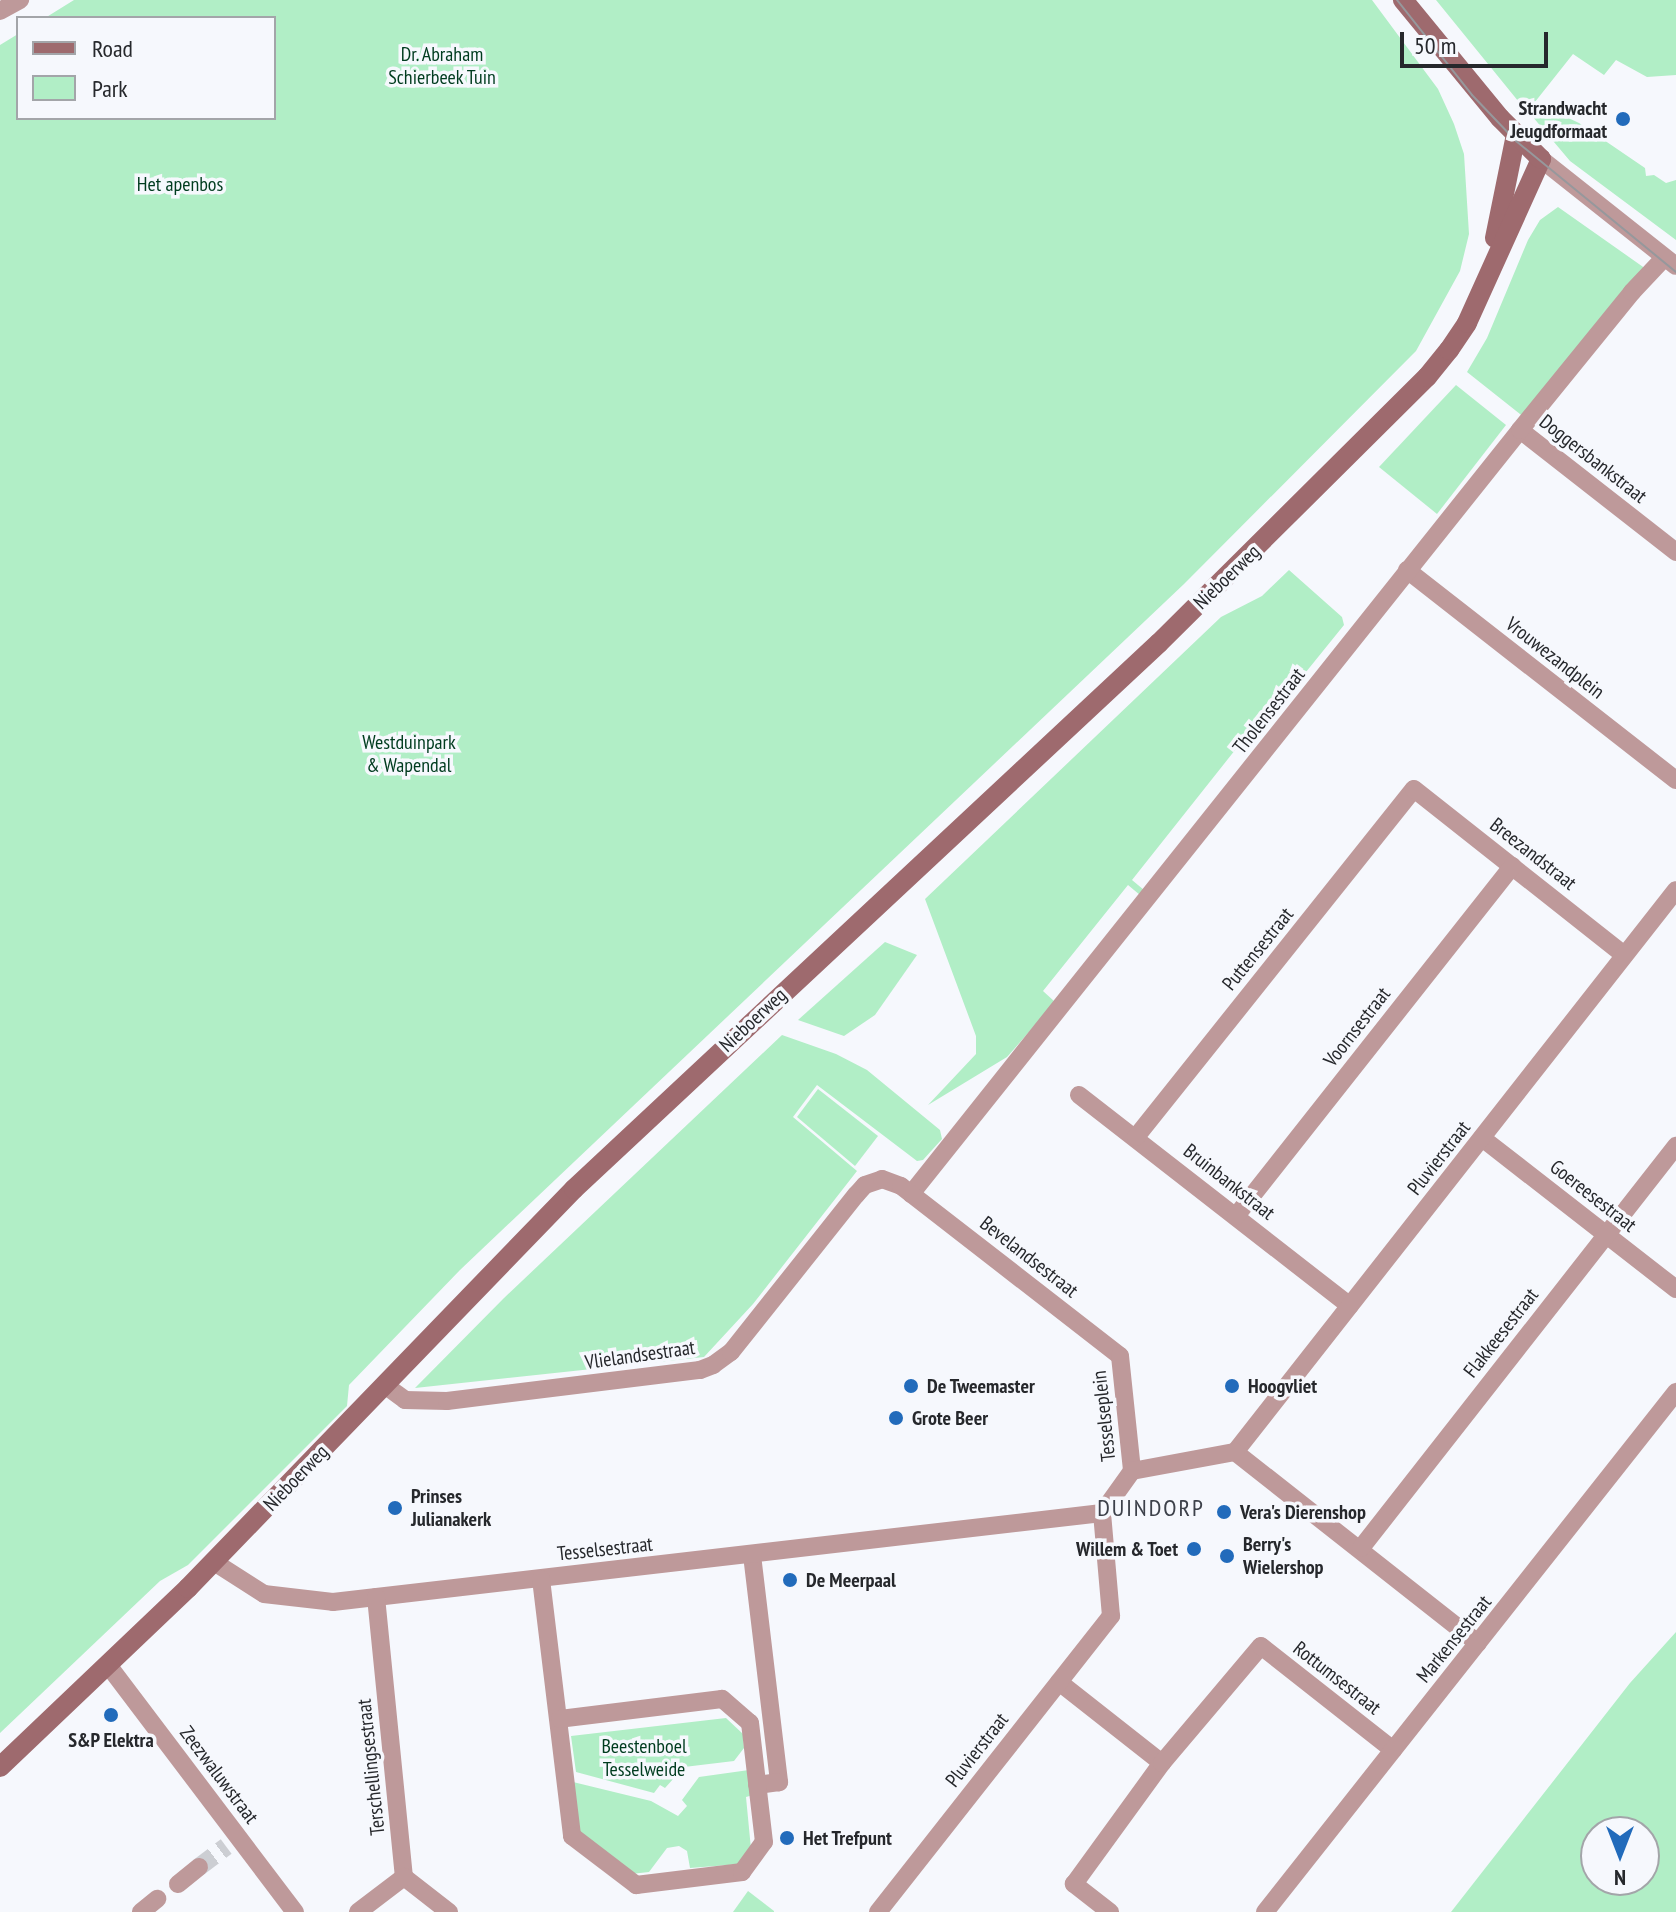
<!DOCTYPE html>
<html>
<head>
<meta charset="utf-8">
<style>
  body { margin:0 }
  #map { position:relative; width:1676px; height:1912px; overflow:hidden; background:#f6f8fd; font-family:"PT Sans Narrow",sans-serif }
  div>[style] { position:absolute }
  .green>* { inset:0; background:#b1eec6 }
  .street-tunnel>* { height:18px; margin-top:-9px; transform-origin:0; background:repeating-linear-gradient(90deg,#ccced3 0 18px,transparent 0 27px) }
  .street>* { height:18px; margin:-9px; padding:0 9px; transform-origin:9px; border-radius:9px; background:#be999a }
  .secondary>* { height:20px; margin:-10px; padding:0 10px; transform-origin:10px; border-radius:10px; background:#9e6a6e }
  .tram>* { height:2px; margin:-1px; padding:0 1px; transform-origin:1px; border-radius:1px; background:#96989c }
  .dots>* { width:22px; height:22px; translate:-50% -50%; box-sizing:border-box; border:4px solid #f6f8fd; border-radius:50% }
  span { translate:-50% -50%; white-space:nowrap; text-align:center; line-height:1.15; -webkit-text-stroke:7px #f6f8fd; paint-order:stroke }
  .park-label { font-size:20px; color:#003c1f }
  .poi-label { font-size:20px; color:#26282c; font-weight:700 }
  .right { translate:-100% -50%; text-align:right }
  .left { translate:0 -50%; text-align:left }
  .street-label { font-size:20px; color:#26282c }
  .quarter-label { font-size:24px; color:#3d414a; letter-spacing:2px }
  .legend { position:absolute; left:16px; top:16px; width:260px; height:104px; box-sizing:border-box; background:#f6f8fd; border:2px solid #a3a5a9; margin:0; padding:10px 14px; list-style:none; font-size:24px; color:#26282c }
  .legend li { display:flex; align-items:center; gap:16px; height:40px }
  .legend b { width:40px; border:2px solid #a3a5a9 }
  .north { position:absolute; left:1580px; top:1816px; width:80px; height:80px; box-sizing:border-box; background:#f6f8fd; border:2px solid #a3a5a9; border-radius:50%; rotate:180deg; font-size:22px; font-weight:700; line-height:32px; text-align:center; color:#26282c }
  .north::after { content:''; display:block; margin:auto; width:28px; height:36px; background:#226bbb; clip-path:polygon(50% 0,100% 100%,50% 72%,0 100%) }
  .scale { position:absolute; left:1400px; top:32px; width:148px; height:36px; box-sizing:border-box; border:4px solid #26282c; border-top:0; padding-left:10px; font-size:24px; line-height:28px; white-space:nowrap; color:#26282c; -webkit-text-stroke:6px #f6f8fd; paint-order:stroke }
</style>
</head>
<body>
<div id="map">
  <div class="green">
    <div style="clip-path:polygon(74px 0,1372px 0,1438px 89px,1454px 124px,1464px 154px,1469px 234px,1460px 271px,1416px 351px,1184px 584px,460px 1270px,349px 1385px,347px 1406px,188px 1565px,160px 1581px,0 1733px,0 45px,18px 34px,18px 118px,274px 118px,274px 18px,45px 18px)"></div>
    <div style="clip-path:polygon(1436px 0,1676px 0,1676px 75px,1647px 77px,1616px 60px,1604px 75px,1573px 54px,1527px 112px)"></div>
    <div style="clip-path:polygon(1542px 112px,1562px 115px,1579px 123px,1645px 168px,1646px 176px,1654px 175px,1666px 183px,1676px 180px,1676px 240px,1570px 161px,1532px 116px)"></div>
    <div style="clip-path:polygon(1558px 207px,1646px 269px,1525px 418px,1467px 372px,1487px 338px,1528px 240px,1540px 220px)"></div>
    <div style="clip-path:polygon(1456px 385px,1506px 425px,1437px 514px,1379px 467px)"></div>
    <div style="clip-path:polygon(1289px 570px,1342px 617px,1344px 625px,1272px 714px,1266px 711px,1132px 880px,1144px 890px,1140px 895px,1128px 885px,1043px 991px,1055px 1002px,1007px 1057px,928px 1105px,976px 1054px,976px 1036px,925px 899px,1221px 617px,1262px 596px)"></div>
    <div style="clip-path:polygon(885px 942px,917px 955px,875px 1015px,844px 1036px,798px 1020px)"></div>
    <div style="clip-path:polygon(782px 1035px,836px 1054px,867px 1070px,940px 1130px,942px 1139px,923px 1160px,917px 1161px,817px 1085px,793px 1117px,857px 1171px,753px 1304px,704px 1357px,415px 1388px,504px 1298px)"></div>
    <div style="clip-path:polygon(818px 1089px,878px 1136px,855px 1166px,797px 1117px)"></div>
    <div style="clip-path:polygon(evenodd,1676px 1632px,1676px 1912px,1451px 1912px,1630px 1683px,1676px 1632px,1596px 1832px,1644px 1832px,1644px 1880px,1596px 1880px,1596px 1832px)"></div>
    <div style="clip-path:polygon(726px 1718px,743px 1734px,744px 1748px,734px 1761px,684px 1767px,665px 1788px,660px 1785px,654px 1793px,576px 1772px,571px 1736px)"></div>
    <div style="clip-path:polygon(749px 1770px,753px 1795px,746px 1797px,751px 1849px,741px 1864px,690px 1868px,687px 1851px,679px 1846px,667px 1848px,649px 1872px,631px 1874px,579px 1834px,573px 1782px,651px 1801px,678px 1816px,687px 1806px,682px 1800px,699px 1777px)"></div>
    <div style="clip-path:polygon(748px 1891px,774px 1911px,774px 1912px,733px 1912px)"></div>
  </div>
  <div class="street-tunnel">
    <div style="left:199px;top:1867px;width:34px;rotate:-37deg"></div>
  </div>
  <div class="street">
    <div style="left:0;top:11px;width:23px;rotate:-29deg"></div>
    <div style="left:1541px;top:159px;width:172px;rotate:38.4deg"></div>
    <div style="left:1520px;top:430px;width:198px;rotate:38deg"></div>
    <div style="left:1407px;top:570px;width:341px;rotate:38deg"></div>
    <div style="left:1079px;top:1095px;width:343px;rotate:37.9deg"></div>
    <div style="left:1136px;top:1137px;width:445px;rotate:-51.4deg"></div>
    <div style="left:1414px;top:789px;width:268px;rotate:38.3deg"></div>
    <div style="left:1482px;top:1138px;width:246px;rotate:37.9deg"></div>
    <div style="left:911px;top:1194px;width:977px;rotate:-51.44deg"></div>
    <div style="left:1520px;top:430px;width:178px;rotate:-50.9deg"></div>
    <div style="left:1632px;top:292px;width:47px;rotate:-46.7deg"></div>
    <div style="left:1236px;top:1216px;width:446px;rotate:-51.7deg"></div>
    <div style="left:386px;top:1386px;width:24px;rotate:36deg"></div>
    <div style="left:405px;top:1400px;width:42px;rotate:1.4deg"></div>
    <div style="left:447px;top:1401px;width:255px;rotate:-7deg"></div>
    <div style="left:700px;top:1370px;width:14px;rotate:-21deg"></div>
    <div style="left:713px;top:1365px;width:22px;rotate:-36deg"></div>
    <div style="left:731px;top:1352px;width:201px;rotate:-51.5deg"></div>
    <div style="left:856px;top:1195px;width:13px;rotate:-48deg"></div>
    <div style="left:865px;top:1185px;width:18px;rotate:-19deg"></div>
    <div style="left:882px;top:1179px;width:20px;rotate:20deg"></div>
    <div style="left:901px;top:1186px;width:277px;rotate:37.8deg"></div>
    <div style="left:1120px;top:1356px;width:116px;rotate:84deg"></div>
    <div style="left:1235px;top:1452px;width:714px;rotate:-51.88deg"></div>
    <div style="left:1235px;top:1452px;width:309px;rotate:38.2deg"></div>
    <div style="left:1361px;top:1548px;width:511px;rotate:-51.92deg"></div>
    <div style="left:752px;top:1555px;width:229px;rotate:83.2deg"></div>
    <div style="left:779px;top:1782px;width:22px;rotate:172deg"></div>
    <div style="left:214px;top:1562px;width:59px;rotate:32.6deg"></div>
    <div style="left:264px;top:1594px;width:69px;rotate:6.6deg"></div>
    <div style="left:333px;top:1602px;width:774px;rotate:-6.6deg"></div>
    <div style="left:541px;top:1579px;width:259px;rotate:83.1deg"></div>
    <div style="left:572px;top:1836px;width:81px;rotate:37.4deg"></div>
    <div style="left:636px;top:1885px;width:107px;rotate:-7deg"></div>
    <div style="left:742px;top:1872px;width:37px;rotate:-54deg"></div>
    <div style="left:764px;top:1842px;width:120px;rotate:-96.7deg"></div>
    <div style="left:750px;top:1723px;width:37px;rotate:-139deg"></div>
    <div style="left:722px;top:1699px;width:163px;rotate:173deg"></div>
    <div style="left:376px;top:1597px;width:281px;rotate:84.3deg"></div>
    <div style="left:404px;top:1877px;width:57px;rotate:37.9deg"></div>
    <div style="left:108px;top:1665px;width:310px;rotate:52.9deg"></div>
    <div style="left:1059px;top:1682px;width:131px;rotate:38.2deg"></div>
    <div style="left:178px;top:1884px;width:27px;rotate:-39deg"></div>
    <div style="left:141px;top:1912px;width:21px;rotate:-39deg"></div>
    <div style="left:358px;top:1912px;width:58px;rotate:-37.3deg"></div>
    <div style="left:878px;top:1912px;width:377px;rotate:-51.8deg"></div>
    <div style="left:1111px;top:1616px;width:103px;rotate:-95deg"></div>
    <div style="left:1102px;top:1513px;width:52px;rotate:-54.5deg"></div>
    <div style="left:1132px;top:1471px;width:105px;rotate:-10.5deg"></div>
    <div style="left:1110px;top:1912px;width:46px;rotate:-142.1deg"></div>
    <div style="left:1074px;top:1884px;width:150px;rotate:-54deg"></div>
    <div style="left:1162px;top:1763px;width:153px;rotate:-49.8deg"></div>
    <div style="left:1261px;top:1646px;width:168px;rotate:38.2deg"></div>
    <div style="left:1265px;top:1912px;width:663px;rotate:-51.68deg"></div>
  </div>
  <div class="secondary">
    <div style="left:1495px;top:238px;width:105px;rotate:-78.5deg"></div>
    <div style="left:0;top:1767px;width:260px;rotate:-43.6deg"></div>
    <div style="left:188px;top:1588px;width:555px;rotate:-45.95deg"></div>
    <div style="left:574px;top:1189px;width:800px;rotate:-43.03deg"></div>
    <div style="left:1159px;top:643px;width:378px;rotate:-44.8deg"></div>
    <div style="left:1427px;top:377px;width:35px;rotate:-51deg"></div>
    <div style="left:1449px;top:350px;width:32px;rotate:-56deg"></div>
    <div style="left:1467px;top:323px;width:180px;rotate:-65.7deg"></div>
    <div style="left:1541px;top:159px;width:58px;rotate:-135deg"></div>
    <div style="left:1500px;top:118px;width:153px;rotate:-129.4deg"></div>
  </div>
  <div class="tram">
    <div style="left:1397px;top:0;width:121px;rotate:51.7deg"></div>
    <div style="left:1472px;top:95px;width:64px;rotate:46.3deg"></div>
    <div style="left:1516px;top:141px;width:207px;rotate:39.3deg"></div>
  </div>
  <div class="dots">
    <div style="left:1623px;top:119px;background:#226bbb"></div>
    <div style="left:911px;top:1386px;background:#226bbb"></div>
    <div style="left:1232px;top:1386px;background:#226bbb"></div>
    <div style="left:896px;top:1418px;background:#226bbb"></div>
    <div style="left:395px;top:1508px;background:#226bbb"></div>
    <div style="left:1224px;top:1512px;background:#226bbb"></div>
    <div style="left:1194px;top:1549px;background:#226bbb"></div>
    <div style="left:1227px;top:1556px;background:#226bbb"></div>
    <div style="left:790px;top:1580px;background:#226bbb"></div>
    <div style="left:111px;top:1715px;background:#226bbb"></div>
    <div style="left:787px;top:1838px;background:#226bbb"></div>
  </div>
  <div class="park-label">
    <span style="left:442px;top:66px">Dr. Abraham<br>Schierbeek Tuin</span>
    <span style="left:180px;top:184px">Het apenbos</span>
    <span style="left:409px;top:754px">Westduinpark<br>&amp; Wapendal</span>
    <span style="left:644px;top:1758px">Beestenboel<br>Tesselweide</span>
  </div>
  <div class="poi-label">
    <span class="right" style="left:1607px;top:120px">Strandwacht<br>Jeugdformaat</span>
    <span class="left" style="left:927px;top:1386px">De Tweemaster</span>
    <span class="left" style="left:1248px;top:1386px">Hoogvliet</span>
    <span class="left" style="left:912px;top:1418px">Grote Beer</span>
    <span class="left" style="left:411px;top:1508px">Prinses<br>Julianakerk</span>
    <span class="left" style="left:1240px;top:1512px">Vera's Dierenshop</span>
    <span class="left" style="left:1243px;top:1556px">Berry's<br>Wielershop</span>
    <span class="right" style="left:1178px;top:1549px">Willem &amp; Toet</span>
    <span class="left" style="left:806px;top:1580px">De Meerpaal</span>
    <span style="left:111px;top:1740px">S&amp;P Elektra</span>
    <span class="left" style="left:803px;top:1838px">Het Trefpunt</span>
  </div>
  <div class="street-label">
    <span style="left:1593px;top:459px;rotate:38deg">Doggersbankstraat</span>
    <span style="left:1227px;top:577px;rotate:-44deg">Nieboerweg</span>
    <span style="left:1555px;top:658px;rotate:38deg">Vrouwezandplein</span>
    <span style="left:1269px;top:711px;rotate:-52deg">Tholensestraat</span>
    <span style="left:1533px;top:854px;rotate:38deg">Breezandstraat</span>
    <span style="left:1258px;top:949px;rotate:-51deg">Puttensestraat</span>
    <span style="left:753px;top:1020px;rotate:-43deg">Nieboerweg</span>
    <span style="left:1357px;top:1027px;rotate:-52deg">Voornsestraat</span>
    <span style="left:1439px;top:1158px;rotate:-52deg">Pluvierstraat</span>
    <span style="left:1229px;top:1182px;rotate:38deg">Bruinbankstraat</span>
    <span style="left:1593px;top:1196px;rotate:38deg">Goereesestraat</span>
    <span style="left:1029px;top:1257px;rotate:38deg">Bevelandsestraat</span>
    <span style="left:1501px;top:1333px;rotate:-52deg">Flakkeesestraat</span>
    <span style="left:640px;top:1355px;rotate:-8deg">Vlielandsestraat</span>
    <span style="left:1104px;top:1416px;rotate:-96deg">Tesselseplein</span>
    <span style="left:296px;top:1478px;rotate:-46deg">Nieboerweg</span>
    <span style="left:605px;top:1549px;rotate:-6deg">Tesselsestraat</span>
    <span style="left:1454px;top:1639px;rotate:-51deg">Markensestraat</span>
    <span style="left:1337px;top:1678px;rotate:38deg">Rottumsestraat</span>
    <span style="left:977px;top:1750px;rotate:-52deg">Pluvierstraat</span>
    <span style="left:371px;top:1767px;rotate:-96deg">Terschellingsestraat</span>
    <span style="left:219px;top:1775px;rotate:53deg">Zeezwaluwstraat</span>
  </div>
  <div class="quarter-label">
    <span style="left:1151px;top:1508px">DUINDORP</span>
  </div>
  <ul class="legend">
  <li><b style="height:10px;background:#9e6a6e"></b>Road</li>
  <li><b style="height:22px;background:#b1eec6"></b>Park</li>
  </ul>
  <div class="north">N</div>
  <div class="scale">50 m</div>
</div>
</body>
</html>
